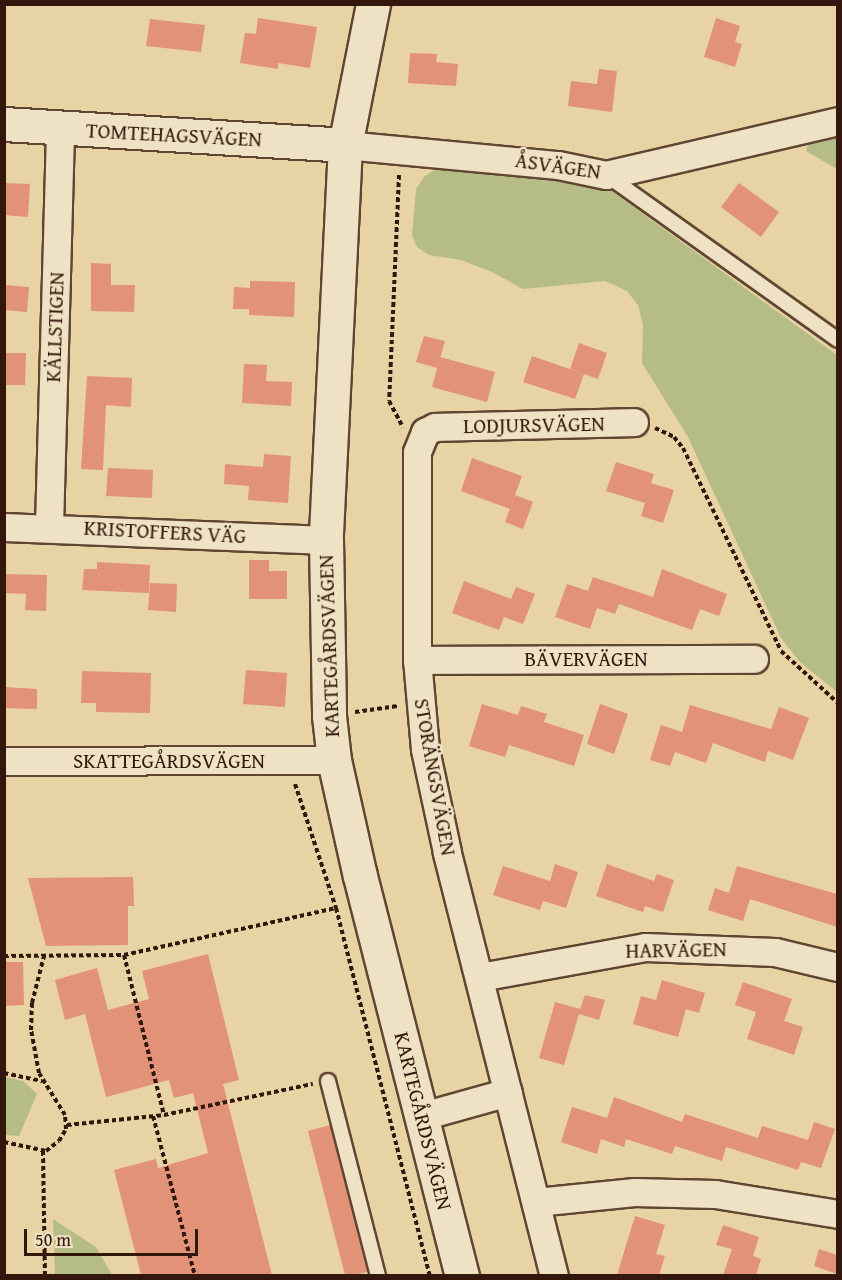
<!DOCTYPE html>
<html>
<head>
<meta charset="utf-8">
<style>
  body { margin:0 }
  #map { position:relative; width:842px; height:1280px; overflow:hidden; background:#e7d3a4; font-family:"Gentium Book Plus",serif }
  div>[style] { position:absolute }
  .green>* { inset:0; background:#b6bc85 }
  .building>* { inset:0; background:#e19277 }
  .path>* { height:4px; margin-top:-2px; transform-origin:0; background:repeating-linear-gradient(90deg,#33160c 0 4.5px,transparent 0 7.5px) }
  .roads { filter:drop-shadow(2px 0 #604532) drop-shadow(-2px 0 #604532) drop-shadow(0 2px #604532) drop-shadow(0 -2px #604532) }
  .service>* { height:14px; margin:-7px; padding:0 7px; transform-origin:7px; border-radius:7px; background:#efe2c4 }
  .minor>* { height:27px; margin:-13.5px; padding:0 13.5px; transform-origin:13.5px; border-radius:13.5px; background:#efe2c4 }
  .tertiary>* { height:33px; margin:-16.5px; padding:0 16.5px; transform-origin:16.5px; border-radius:16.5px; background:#efe2c4 }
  span { translate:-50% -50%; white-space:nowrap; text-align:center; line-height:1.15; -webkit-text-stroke:5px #efe2c4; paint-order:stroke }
  .street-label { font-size:21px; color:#33160c }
  .frame { position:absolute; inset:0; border:6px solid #33160c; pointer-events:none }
  .scale { position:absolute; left:24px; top:1229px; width:174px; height:27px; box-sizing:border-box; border:3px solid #33160c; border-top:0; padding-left:8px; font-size:18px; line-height:21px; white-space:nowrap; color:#33160c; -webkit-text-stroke:4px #efe2c4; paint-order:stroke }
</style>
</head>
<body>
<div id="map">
  <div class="green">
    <div style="clip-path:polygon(837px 130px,837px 169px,806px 151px,810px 138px)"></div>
    <div style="clip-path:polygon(458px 164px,602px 184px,837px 355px,837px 692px,800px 662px,781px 638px,688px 437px,642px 363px,643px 325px,638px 305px,627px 291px,605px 281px,523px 289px,492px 272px,461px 260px,429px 255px,417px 247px,412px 235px,416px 189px,425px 176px,440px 167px)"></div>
    <div style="clip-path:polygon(5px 1077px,23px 1081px,37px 1094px,19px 1136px,5px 1135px)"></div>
    <div style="clip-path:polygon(53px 1219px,96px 1247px,112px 1275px,55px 1275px)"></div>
  </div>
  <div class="building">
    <div style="clip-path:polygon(258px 18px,317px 27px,310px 68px,278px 63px,278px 69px,240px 63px,245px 33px,256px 34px)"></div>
    <div style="clip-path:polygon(716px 18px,740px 26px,735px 42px,742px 44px,735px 67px,704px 57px)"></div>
    <div style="clip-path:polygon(150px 19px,205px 25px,201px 52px,146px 46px)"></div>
    <div style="clip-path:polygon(410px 53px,437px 54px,436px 62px,458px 64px,456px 86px,408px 83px)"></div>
    <div style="clip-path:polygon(599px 69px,617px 71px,612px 112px,568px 106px,571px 81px,597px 84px)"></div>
    <div style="clip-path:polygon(4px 183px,30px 184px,28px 217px,4px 215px)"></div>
    <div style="clip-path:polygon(739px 183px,779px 212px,761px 237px,721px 207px)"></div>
    <div style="clip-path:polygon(91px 263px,111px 264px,111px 285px,135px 285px,134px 312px,91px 311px)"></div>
    <div style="clip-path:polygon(250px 281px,295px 282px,294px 317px,249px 315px,249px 309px,233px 309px,234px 287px,250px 288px)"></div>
    <div style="clip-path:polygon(4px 285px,29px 287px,27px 312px,4px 310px)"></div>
    <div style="clip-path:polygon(424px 336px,445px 341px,437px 368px,416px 362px)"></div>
    <div style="clip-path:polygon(579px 343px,607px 353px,598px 379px,570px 369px)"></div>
    <div style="clip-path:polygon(4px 353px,26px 353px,25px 385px,4px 385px)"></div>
    <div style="clip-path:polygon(532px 356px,584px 374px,575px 399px,523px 382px)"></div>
    <div style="clip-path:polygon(440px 357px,495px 372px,487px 402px,432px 387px)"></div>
    <div style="clip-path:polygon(244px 364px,267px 365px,266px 381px,292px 382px,291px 406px,242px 403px)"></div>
    <div style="clip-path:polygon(87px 376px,132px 378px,131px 407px,106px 405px,103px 470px,81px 469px)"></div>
    <div style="clip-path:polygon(264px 454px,291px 456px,288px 503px,248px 500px,249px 486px,224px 484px,225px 464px,263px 467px)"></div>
    <div style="clip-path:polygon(472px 458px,522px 476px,510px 509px,461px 491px)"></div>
    <div style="clip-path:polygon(616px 462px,654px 474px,651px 483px,674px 490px,663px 523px,641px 516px,645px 503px,606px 491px)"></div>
    <div style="clip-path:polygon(108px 468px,153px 470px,152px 498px,106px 496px)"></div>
    <div style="clip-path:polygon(515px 495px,533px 502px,523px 529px,505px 522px)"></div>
    <div style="clip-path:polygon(249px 560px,269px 560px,269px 571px,287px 571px,287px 599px,249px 599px)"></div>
    <div style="clip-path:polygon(97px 562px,150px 565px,149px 593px,82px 590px,84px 569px,97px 569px)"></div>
    <div style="clip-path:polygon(662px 569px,727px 594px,719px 616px,700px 609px,692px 630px,619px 604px,615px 614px,597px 608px,590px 629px,555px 617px,567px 584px,588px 591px,593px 577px,653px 597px)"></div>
    <div style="clip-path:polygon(4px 574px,47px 575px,46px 611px,25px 610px,26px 594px,4px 593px)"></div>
    <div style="clip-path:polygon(464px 581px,511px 599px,516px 587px,535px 594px,523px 624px,504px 617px,499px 630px,452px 613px)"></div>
    <div style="clip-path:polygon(150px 583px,177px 584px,176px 612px,148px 610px)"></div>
    <div style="clip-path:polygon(246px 670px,287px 673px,285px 707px,243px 704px)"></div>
    <div style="clip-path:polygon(82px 671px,151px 673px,150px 713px,96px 712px,96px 703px,81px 703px)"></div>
    <div style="clip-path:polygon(4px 687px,37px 689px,37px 709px,4px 708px)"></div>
    <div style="clip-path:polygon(482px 704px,518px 715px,521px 706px,547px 714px,544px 722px,584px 735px,574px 766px,509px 745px,505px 757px,469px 746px)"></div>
    <div style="clip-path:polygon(600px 704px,628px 714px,614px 754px,587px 744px)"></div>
    <div style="clip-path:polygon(690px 705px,771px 729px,779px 707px,809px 718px,793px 760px,768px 751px,765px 762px,713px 743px,706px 763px,675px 752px,670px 766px,650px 760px,661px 725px,682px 732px)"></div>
    <div style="clip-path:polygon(555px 864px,578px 872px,566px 908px,543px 901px,540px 910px,493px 895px,503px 866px,550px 881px)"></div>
    <div style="clip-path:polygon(607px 864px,654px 881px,657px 874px,674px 880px,663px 912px,645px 906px,643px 912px,596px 896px)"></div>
    <div style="clip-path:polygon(737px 866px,837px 894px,837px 927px,750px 899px,743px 921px,708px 910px,715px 888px,729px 893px)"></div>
    <div style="clip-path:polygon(133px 877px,134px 906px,128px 906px,128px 945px,46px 946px,28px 878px)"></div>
    <div style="clip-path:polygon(208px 954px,239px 1080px,223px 1084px,272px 1275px,141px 1275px,114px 1170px,156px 1159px,158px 1168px,208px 1153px,193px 1093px,174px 1098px,169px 1080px,106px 1097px,85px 1014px,65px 1020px,55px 980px,97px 968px,108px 1010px,149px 999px,142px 971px)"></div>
    <div style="clip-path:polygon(4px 962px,23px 962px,24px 1005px,4px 1006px)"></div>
    <div style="clip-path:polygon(662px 980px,705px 993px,699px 1013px,686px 1009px,678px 1037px,633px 1024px,641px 996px,656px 1000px)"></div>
    <div style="clip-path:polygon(743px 982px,792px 999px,784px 1021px,803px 1027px,794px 1055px,747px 1039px,756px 1012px,735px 1005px)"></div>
    <div style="clip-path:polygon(585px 995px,605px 1000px,599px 1020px,579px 1014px,564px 1065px,539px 1058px,555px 1002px,580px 1009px)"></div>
    <div style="clip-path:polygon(614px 1097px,682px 1122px,685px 1114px,758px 1138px,762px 1126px,808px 1140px,814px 1122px,835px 1129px,821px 1168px,801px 1162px,798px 1170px,726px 1147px,722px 1161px,675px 1146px,672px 1154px,626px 1139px,624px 1147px,601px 1139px,597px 1154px,561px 1142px,572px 1107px,607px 1118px)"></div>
    <div style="clip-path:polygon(330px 1125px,368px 1272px,352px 1275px,345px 1275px,308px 1131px)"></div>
    <div style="clip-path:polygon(635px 1216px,665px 1225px,656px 1254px,665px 1256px,659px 1275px,617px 1275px)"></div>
    <div style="clip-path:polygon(723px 1225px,759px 1237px,753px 1256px,761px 1259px,756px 1275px,723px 1275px,732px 1249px,716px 1245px)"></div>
    <div style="clip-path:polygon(819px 1249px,837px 1255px,837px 1274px,814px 1266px)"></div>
  </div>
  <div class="path">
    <div style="left:399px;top:175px;width:226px;rotate:92.5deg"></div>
    <div style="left:389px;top:401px;width:30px;rotate:62deg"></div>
    <div style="left:655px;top:428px;width:21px;rotate:25deg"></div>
    <div style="left:674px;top:437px;width:14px;rotate:51deg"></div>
    <div style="left:683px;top:448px;width:225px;rotate:64.2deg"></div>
    <div style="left:781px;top:651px;width:77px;rotate:42.4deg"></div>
    <div style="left:355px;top:712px;width:43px;rotate:-7.9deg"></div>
    <div style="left:295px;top:784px;width:131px;rotate:71.7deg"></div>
    <div style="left:336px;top:908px;width:380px;rotate:75.7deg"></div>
    <div style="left:124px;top:955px;width:165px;rotate:76deg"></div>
    <div style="left:4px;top:956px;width:120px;rotate:-0.5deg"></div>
    <div style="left:124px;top:955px;width:217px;rotate:-12.5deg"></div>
    <div style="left:4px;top:1073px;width:39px;rotate:12deg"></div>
    <div style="left:153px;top:1116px;width:165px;rotate:75.3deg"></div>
    <div style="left:67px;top:1125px;width:98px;rotate:-5.9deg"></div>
    <div style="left:164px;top:1115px;width:152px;rotate:-11.8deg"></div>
    <div style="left:4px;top:1142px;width:43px;rotate:12.1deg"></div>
    <div style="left:46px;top:1151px;width:16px;rotate:-38deg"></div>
    <div style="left:59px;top:1141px;width:14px;rotate:-60deg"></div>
    <div style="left:66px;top:1129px;width:14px;rotate:-94deg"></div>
    <div style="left:65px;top:1115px;width:49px;rotate:-121.8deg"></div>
    <div style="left:39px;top:1073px;width:44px;rotate:-100.5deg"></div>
    <div style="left:31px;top:1030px;width:27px;rotate:-88deg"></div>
    <div style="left:32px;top:1003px;width:49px;rotate:-75.7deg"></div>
    <div style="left:43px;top:1151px;width:125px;rotate:89.1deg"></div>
  </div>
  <div class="roads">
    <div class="service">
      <div style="left:608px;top:176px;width:282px;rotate:35.5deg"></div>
      <div style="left:328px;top:1081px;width:201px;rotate:75.6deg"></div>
    </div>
    <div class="minor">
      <div style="left:345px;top:145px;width:214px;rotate:5.4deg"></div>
      <div style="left:558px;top:165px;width:49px;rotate:11.8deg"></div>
      <div style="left:606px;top:175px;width:238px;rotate:-13.1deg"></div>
      <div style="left:49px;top:526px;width:397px;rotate:-88.4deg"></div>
      <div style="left:4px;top:527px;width:322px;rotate:2.3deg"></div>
      <div style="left:417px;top:660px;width:337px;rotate:-0.2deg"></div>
      <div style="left:4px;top:761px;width:330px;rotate:-0.2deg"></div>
      <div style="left:480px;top:977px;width:168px;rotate:-10.3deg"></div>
      <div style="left:645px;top:947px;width:130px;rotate:2.2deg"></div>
      <div style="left:775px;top:952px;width:65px;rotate:13.4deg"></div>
      <div style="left:422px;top:1116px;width:89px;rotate:-15.6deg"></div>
      <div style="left:536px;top:1202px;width:99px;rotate:-5.8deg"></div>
      <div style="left:634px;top:1192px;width:81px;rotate:1.4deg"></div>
      <div style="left:715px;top:1194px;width:125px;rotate:9.2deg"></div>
      <div style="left:554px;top:1276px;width:437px;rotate:-104.2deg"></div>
      <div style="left:447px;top:852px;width:105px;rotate:-102.1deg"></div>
      <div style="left:425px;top:749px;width:89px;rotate:-95.1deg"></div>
      <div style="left:417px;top:660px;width:208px;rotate:-90deg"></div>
      <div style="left:417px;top:452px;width:22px;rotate:-68deg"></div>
      <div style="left:425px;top:432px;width:11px;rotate:-27deg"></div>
      <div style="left:435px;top:427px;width:199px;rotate:-1.4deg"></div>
    </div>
    <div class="tertiary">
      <div style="left:373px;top:4px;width:144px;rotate:101.2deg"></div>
      <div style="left:345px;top:145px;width:395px;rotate:92.8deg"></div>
      <div style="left:326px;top:540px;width:176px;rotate:89deg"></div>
      <div style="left:329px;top:716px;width:44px;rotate:83.5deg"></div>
      <div style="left:334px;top:760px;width:119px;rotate:77.4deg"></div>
      <div style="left:360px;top:876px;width:413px;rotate:75.7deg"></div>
      <div style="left:4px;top:124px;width:342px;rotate:3.5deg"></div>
    </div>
  </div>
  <div class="street-label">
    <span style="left:174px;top:135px;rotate:3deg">TOMTEHAGSVÄGEN</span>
    <span style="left:558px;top:166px;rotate:8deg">ÅSVÄGEN</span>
    <span style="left:55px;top:327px;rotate:-88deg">KÄLLSTIGEN</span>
    <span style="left:534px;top:425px;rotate:-1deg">LODJURSVÄGEN</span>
    <span style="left:165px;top:532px;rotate:3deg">KRISTOFFERS VÄG</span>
    <span style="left:329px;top:646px;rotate:-92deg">KARTEGÅRDSVÄGEN</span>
    <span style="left:586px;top:659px">BÄVERVÄGEN</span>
    <span style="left:169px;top:761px">SKATTEGÅRDSVÄGEN</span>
    <span style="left:435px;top:777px;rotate:80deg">STORÄNGSVÄGEN</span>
    <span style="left:676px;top:950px;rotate:-1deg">HARVÄGEN</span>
    <span style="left:423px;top:1121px;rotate:76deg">KARTEGÅRDSVÄGEN</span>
  </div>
  <div class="frame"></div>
  <div class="scale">50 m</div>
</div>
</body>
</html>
